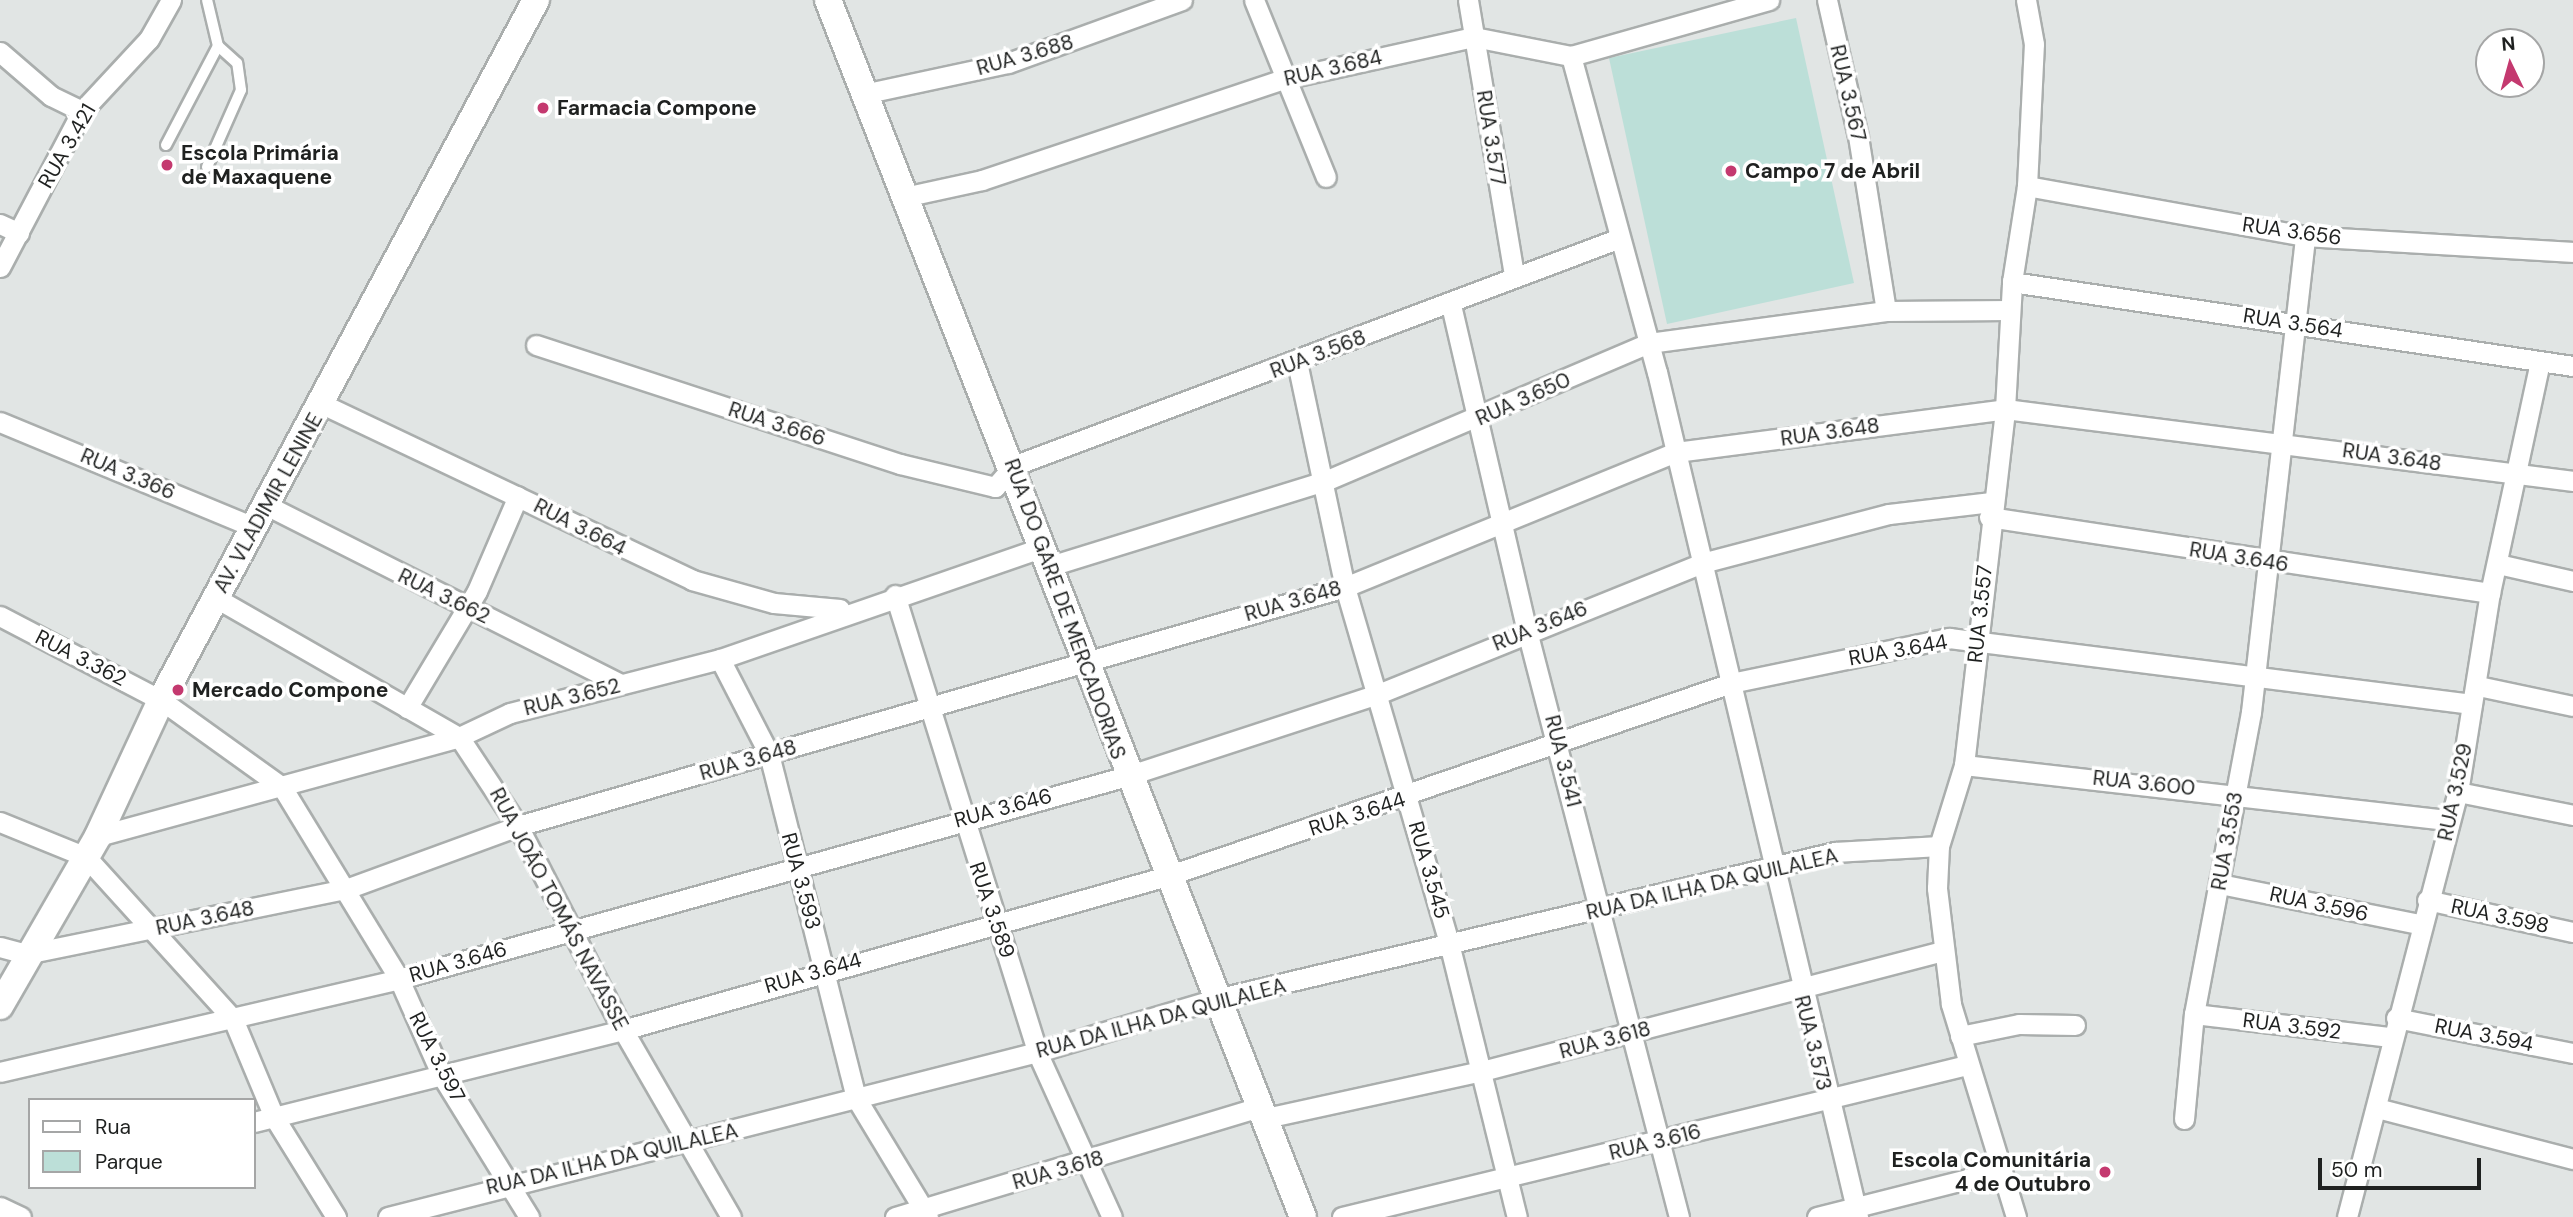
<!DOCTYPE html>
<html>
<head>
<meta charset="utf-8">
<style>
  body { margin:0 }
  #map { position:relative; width:2573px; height:1217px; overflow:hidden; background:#e1e5e4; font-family:"DM Sans",sans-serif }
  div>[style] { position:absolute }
  .green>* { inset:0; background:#bcdfd8 }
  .roads { filter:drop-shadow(2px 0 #aaaead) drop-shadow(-2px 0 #aaaead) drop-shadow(0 2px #aaaead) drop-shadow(0 -2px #aaaead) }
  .lane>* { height:10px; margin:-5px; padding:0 5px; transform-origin:5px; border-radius:5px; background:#fff }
  .street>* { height:19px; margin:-9.5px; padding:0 9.5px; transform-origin:9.5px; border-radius:9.5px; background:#fff }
  .secondary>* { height:26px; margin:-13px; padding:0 13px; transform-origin:13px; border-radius:13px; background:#fff }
  .dots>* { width:19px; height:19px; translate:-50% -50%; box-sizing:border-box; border:4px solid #fff; border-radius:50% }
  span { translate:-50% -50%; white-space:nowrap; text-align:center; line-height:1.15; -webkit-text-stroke:7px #fff; paint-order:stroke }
  .street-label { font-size:21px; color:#1f2120 }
  .poi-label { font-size:21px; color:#1f2120; font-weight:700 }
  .left { translate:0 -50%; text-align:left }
  .right { translate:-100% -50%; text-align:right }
  .legend { position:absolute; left:28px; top:1098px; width:228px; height:91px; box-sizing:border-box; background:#fff; border:2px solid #a5a6a6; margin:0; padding:9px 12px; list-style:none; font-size:21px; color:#1f2120 }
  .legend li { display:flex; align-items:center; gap:14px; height:35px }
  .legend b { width:35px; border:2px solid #a5a6a6 }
  .north { position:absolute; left:2475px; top:28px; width:70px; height:70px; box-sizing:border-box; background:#fff; border:2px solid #a5a6a6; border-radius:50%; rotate:355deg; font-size:19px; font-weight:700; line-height:28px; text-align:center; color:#1f2120 }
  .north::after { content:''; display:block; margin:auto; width:24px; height:32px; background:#c4396f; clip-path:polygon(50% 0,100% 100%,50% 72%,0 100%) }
  .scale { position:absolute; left:2318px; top:1158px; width:163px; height:32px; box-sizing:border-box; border:4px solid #1f2120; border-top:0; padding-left:9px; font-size:21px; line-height:24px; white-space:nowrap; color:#1f2120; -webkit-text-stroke:5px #fff; paint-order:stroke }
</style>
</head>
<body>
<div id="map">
  <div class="green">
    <div style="clip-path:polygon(1796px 18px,1854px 283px,1667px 324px,1609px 58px)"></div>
  </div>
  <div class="roads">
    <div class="lane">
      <div style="left:166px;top:145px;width:112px;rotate:-62.3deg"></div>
      <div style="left:218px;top:46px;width:47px;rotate:-103.4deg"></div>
      <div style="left:207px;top:167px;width:84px;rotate:-66.2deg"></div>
      <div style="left:241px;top:90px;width:27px;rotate:-98deg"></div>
      <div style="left:237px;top:63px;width:25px;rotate:-138deg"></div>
    </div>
    <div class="street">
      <div style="left:1254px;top:0;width:191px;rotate:67.9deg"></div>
      <div style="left:1468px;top:0;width:279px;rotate:80.5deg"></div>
      <div style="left:1827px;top:0;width:139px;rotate:77.2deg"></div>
      <div style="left:1858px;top:136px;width:177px;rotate:80.9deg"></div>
      <div style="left:0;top:52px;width:67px;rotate:40.8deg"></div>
      <div style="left:51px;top:96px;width:34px;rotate:26deg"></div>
      <div style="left:1571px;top:56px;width:327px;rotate:74.8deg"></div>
      <div style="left:1657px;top:372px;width:869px;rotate:76.62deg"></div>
      <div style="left:863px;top:94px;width:148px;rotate:-12.1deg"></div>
      <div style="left:1008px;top:63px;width:185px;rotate:-19.9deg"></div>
      <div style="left:2027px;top:186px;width:282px;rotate:10.2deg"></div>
      <div style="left:2305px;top:236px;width:268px;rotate:3.4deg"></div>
      <div style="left:904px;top:197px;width:80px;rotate:-12.3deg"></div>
      <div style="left:982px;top:180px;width:318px;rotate:-18.5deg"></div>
      <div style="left:1284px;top:79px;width:195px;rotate:-12.5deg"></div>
      <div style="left:1474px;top:37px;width:99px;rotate:11.1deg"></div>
      <div style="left:1571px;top:56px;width:206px;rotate:-15.8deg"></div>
      <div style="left:0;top:224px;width:21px;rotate:25deg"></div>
      <div style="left:0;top:267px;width:176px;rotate:-62.3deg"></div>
      <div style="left:82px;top:111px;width:98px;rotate:-47.1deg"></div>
      <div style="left:149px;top:39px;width:45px;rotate:-60.6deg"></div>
      <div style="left:2012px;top:282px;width:567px;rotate:8.52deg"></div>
      <div style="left:1451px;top:305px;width:335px;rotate:76.9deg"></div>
      <div style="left:1527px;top:631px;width:605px;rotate:75.46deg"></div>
      <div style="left:536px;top:345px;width:383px;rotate:18.1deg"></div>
      <div style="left:900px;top:464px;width:98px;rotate:13.6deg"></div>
      <div style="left:995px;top:487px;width:28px;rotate:-49deg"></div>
      <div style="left:1013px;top:466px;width:648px;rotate:-20.59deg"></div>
      <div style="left:1297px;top:362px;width:230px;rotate:78deg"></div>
      <div style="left:1345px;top:587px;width:375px;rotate:73.7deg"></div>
      <div style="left:1450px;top:947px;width:278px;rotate:76.1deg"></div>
      <div style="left:322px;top:404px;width:410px;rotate:25.4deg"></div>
      <div style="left:692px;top:580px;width:85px;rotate:15.7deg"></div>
      <div style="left:774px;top:603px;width:66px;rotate:5.2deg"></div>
      <div style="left:0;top:422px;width:277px;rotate:22.5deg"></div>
      <div style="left:268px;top:506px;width:395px;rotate:26.8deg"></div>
      <div style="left:1989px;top:517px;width:507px;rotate:8.63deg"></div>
      <div style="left:2498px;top:564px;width:77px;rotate:12.8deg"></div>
      <div style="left:1050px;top:566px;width:288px;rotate:-17.2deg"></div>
      <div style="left:1325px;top:481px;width:352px;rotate:-23.1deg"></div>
      <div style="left:1649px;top:343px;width:239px;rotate:-7.7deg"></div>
      <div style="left:1886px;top:311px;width:124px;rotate:-0.5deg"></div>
      <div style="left:895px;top:595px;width:479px;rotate:72.7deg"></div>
      <div style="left:1037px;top:1052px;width:181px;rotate:65.6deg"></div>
      <div style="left:216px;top:598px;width:280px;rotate:29.8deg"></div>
      <div style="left:459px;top:737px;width:107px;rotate:56.5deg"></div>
      <div style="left:518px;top:826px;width:229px;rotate:62.8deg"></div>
      <div style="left:623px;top:1030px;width:216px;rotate:60deg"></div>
      <div style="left:0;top:616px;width:182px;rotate:27.6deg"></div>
      <div style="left:161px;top:700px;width:149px;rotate:35.7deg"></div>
      <div style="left:282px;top:787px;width:225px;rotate:58.6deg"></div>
      <div style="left:399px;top:979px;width:106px;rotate:66.1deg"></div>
      <div style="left:442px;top:1076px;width:166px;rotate:58.3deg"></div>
      <div style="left:720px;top:659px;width:107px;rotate:62.7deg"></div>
      <div style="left:769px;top:754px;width:355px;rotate:75.8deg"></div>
      <div style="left:856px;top:1098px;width:139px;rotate:58.8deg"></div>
      <div style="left:2478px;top:686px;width:97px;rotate:11.9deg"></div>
      <div style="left:407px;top:708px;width:136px;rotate:-59.1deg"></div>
      <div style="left:477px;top:591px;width:103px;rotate:-66.7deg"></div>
      <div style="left:1964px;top:765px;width:488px;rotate:6.5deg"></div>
      <div style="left:2458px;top:792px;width:117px;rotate:11.3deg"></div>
      <div style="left:0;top:822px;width:93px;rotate:22.1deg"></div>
      <div style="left:86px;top:857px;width:219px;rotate:47.8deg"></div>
      <div style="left:233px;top:1019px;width:106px;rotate:67.3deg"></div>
      <div style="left:274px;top:1117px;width:118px;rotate:58.2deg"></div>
      <div style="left:98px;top:836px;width:374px;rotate:-15.3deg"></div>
      <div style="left:459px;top:737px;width:56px;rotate:-25.2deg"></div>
      <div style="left:510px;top:713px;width:217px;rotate:-14.4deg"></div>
      <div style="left:720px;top:659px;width:342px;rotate:-19.1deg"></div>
      <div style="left:2220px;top:884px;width:202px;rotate:11.4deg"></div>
      <div style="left:2427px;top:900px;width:149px;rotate:12.4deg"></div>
      <div style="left:0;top:947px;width:27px;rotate:15deg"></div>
      <div style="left:26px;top:954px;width:327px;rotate:-11.5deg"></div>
      <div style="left:346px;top:889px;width:183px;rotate:-20.1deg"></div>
      <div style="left:518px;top:826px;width:861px;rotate:-16.12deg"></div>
      <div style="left:1345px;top:587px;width:357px;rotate:-22.2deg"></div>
      <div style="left:1676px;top:452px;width:332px;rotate:-7.4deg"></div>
      <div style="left:2005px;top:409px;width:573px;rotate:7.22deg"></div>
      <div style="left:2194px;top:1014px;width:198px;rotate:6.7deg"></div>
      <div style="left:2396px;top:1018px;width:180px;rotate:11.2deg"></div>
      <div style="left:1960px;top:1036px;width:60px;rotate:-11.5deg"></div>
      <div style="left:2019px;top:1024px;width:56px;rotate:1deg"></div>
      <div style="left:0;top:1072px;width:410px;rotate:-13.1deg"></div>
      <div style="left:399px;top:979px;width:756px;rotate:-15.58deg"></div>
      <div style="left:1127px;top:776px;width:264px;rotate:-18.1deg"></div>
      <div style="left:1378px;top:694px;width:349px;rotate:-22deg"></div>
      <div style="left:1702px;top:563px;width:193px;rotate:-14.7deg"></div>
      <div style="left:1889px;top:514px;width:103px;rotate:-6.7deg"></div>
      <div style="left:2377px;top:1108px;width:203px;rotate:14.6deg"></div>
      <div style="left:1266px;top:1118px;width:221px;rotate:-12.3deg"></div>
      <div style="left:1482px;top:1071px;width:475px;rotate:-14.6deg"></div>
      <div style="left:2184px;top:1119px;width:105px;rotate:-84.6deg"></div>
      <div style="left:2194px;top:1014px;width:307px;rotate:-79.3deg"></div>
      <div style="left:2251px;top:712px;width:479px;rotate:-83.5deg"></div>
      <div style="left:254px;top:1122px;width:380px;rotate:-14deg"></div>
      <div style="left:623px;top:1030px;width:565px;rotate:-15.81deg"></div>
      <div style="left:1167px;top:876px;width:596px;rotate:-18.89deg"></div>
      <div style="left:1731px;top:683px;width:223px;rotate:-11.7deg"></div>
      <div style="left:1949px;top:638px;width:527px;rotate:7.19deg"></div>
      <div style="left:0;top:1207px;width:23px;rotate:25deg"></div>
      <div style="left:388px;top:1217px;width:670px;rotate:-14.26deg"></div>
      <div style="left:1037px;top:1052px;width:187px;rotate:-16.5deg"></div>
      <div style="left:1216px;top:999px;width:636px;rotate:-13.36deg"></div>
      <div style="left:1835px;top:852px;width:104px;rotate:-3.3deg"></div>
      <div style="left:895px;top:1217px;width:381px;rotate:-16.8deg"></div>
      <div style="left:1342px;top:1217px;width:643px;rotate:-13.67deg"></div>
      <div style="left:1817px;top:1217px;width:188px;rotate:-14.2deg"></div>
      <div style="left:2016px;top:1217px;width:223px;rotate:-107deg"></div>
      <div style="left:1951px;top:1004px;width:117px;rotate:-96.9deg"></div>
      <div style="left:1937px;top:888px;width:42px;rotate:-87.3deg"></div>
      <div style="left:1939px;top:846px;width:85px;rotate:-72.8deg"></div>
      <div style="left:1964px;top:765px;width:358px;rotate:-83.4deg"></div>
      <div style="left:2005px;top:409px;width:127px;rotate:-86.8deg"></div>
      <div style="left:2012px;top:282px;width:97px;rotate:-81.1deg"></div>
      <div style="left:2027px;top:186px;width:142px;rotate:-87.2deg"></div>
      <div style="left:2034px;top:44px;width:45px;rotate:-100.3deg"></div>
      <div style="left:2347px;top:1217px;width:439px;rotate:-75.4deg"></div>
      <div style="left:2458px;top:792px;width:202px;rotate:-80.9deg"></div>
      <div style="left:2490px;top:593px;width:236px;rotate:-77.8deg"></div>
    </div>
    <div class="secondary">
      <div style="left:828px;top:0;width:1306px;rotate:68.68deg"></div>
      <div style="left:0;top:1006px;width:196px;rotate:-60deg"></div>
      <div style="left:98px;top:836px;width:150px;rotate:-65.1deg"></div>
      <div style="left:161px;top:700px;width:794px;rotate:-61.82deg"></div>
    </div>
  </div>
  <div class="dots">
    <div style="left:543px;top:108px;background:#c4396f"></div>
    <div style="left:167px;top:165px;background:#c4396f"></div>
    <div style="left:1731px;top:171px;background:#c4396f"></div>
    <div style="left:178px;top:690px;background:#c4396f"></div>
    <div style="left:2105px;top:1172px;background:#c4396f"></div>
  </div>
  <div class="street-label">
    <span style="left:1025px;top:55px;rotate:-16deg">RUA 3.688</span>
    <span style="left:1333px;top:68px;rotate:-13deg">RUA 3.684</span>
    <span style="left:1848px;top:93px;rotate:77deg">RUA 3.567</span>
    <span style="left:1491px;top:138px;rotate:81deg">RUA 3.577</span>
    <span style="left:67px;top:146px;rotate:-60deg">RUA 3.421</span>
    <span style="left:2292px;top:231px;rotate:8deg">RUA 3.656</span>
    <span style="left:2293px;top:323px;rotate:9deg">RUA 3.564</span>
    <span style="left:1318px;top:354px;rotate:-21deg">RUA 3.568</span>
    <span style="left:1523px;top:399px;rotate:-24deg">RUA 3.650</span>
    <span style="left:777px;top:424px;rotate:18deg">RUA 3.666</span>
    <span style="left:1830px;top:432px;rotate:-8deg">RUA 3.648</span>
    <span style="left:2392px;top:457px;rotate:8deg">RUA 3.648</span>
    <span style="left:128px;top:474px;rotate:23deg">RUA 3.366</span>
    <span style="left:268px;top:503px;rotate:-61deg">AV. VLADIMIR LENINE</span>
    <span style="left:580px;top:527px;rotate:27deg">RUA 3.664</span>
    <span style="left:2239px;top:557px;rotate:9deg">RUA 3.646</span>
    <span style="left:444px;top:596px;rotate:26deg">RUA 3.662</span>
    <span style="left:1293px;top:601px;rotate:-16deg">RUA 3.648</span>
    <span style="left:1065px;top:609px;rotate:70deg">RUA DO GARE DE MERCADORIAS</span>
    <span style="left:1980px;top:614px;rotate:-84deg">RUA 3.557</span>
    <span style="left:1540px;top:626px;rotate:-22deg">RUA 3.646</span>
    <span style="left:1898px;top:650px;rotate:-10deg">RUA 3.644</span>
    <span style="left:81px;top:658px;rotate:27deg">RUA 3.362</span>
    <span style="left:572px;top:697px;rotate:-14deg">RUA 3.652</span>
    <span style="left:748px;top:760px;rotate:-16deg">RUA 3.648</span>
    <span style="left:1563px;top:761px;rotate:76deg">RUA 3.541</span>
    <span style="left:2144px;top:783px;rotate:6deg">RUA 3.600</span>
    <span style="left:2455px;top:792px;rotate:-78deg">RUA 3.529</span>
    <span style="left:1003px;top:808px;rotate:-15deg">RUA 3.646</span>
    <span style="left:1357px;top:814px;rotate:-18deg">RUA 3.644</span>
    <span style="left:2227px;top:841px;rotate:-80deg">RUA 3.553</span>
    <span style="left:1429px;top:870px;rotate:74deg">RUA 3.545</span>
    <span style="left:801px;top:881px;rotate:75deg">RUA 3.593</span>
    <span style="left:1712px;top:884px;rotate:-13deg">RUA DA ILHA DA QUILALEA</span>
    <span style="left:2319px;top:904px;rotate:12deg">RUA 3.596</span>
    <span style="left:559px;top:909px;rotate:62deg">RUA JOÃO TOMÁS NAVASSE</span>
    <span style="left:992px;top:910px;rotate:71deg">RUA 3.589</span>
    <span style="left:2500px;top:916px;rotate:12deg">RUA 3.598</span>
    <span style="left:205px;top:918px;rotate:-12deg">RUA 3.648</span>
    <span style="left:458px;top:962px;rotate:-16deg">RUA 3.646</span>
    <span style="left:813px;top:973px;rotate:-16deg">RUA 3.644</span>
    <span style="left:1161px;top:1018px;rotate:-15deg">RUA DA ILHA DA QUILALEA</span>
    <span style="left:2292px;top:1026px;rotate:7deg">RUA 3.592</span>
    <span style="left:2484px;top:1035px;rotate:11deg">RUA 3.594</span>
    <span style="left:1605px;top:1040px;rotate:-15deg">RUA 3.618</span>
    <span style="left:1813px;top:1043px;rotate:76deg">RUA 3.573</span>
    <span style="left:437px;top:1057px;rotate:63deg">RUA 3.597</span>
    <span style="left:1655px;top:1142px;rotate:-14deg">RUA 3.616</span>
    <span style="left:612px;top:1159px;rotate:-13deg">RUA DA ILHA DA QUILALEA</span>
    <span style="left:1058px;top:1170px;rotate:-16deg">RUA 3.618</span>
  </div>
  <div class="poi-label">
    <span class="left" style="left:557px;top:108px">Farmacia Compone</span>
    <span class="left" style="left:181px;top:165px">Escola Primária<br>de Maxaquene</span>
    <span class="left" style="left:1745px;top:171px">Campo 7 de Abril</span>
    <span class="left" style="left:192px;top:690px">Mercado Compone</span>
    <span class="right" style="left:2091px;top:1172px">Escola Comunitária<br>4 de Outubro</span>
  </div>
  <ul class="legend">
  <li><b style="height:9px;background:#fff"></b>Rua</li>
  <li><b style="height:19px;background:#bcdfd8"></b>Parque</li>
  </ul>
  <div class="north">N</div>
  <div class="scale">50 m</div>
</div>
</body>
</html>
